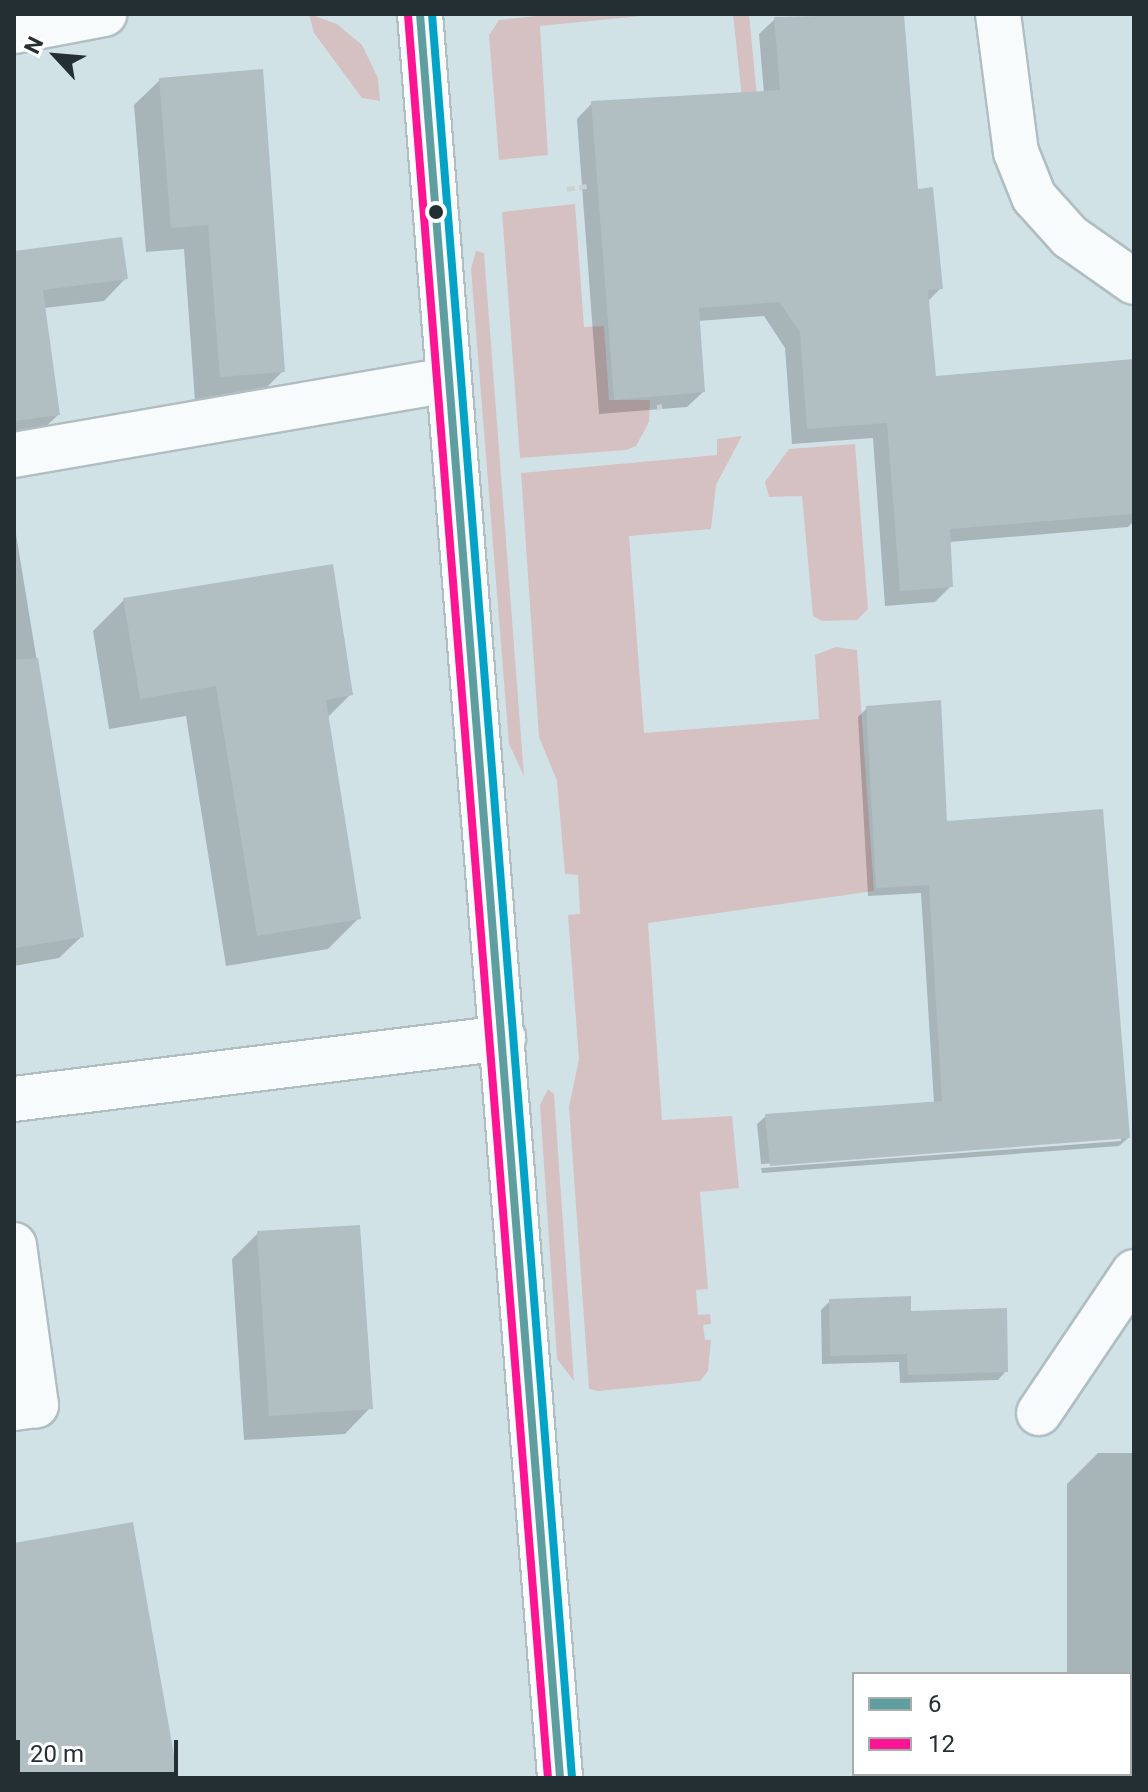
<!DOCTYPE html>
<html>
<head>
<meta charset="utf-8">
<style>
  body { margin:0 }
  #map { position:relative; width:1148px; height:1792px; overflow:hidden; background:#d1e2e7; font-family:Roboto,sans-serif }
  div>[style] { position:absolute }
  .green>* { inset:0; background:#d6c1c2 }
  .shadow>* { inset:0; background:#0003 }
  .building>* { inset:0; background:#b1bfc3 }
  .path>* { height:5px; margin-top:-2.5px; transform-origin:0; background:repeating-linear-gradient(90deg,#cbd0d2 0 8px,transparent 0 12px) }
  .roads { filter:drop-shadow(2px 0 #b0bec2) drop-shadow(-2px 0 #b0bec2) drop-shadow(0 2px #b0bec2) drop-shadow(0 -2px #b0bec2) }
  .minor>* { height:44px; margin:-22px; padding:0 22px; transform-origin:22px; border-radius:22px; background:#f8fbfb }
  .bus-1>* { height:8px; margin:-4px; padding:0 4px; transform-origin:4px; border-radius:4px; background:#5f9ea0 }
  .bus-2>* { height:8px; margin:-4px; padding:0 4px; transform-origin:4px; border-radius:4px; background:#ff1493 }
  .bus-3>* { height:8px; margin:-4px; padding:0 4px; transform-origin:4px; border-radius:4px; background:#02a3c6 }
  .dots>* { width:22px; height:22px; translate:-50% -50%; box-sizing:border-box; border:4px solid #fff; border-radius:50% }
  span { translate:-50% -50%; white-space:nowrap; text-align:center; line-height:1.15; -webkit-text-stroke:7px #fff; paint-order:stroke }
  .frame { position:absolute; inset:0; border:16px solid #232f32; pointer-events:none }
  .legend { position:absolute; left:852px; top:1672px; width:280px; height:104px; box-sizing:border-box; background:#fff; border:2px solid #a7acad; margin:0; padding:10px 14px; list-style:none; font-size:24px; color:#232f32 }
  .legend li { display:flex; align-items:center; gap:16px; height:40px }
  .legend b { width:40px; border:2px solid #a7acad }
  .north { position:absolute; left:16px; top:16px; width:80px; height:80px; -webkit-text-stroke:6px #fff; paint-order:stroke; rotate:296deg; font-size:22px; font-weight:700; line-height:32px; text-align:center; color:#232f32 }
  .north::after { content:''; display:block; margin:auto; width:28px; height:36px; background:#232f32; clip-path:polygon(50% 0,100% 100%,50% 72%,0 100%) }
  .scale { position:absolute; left:16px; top:1740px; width:162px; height:36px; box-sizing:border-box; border:4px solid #232f32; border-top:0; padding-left:10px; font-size:24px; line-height:28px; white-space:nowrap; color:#232f32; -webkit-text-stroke:6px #fff; paint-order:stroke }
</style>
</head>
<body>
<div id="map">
  <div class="green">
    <div style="clip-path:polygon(309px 14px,337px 24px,362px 45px,378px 78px,380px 101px,362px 98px,314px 33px)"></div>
    <div style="clip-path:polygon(557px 14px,662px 14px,540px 26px,548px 155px,499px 160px,489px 35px,499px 20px)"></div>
    <div style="clip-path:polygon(733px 14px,749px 14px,767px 201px,749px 164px)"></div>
    <div style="clip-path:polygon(575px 204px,584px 327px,604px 326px,609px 400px,650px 400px,649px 422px,636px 446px,626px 450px,520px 458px,502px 212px)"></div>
    <div style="clip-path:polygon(476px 251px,484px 253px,524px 776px,509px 744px,471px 269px)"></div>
    <div style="clip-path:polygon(742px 436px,716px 485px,711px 529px,629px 536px,644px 733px,819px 719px,815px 655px,836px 647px,857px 650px,874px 891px,648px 923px,662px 1120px,732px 1116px,739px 1188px,700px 1192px,708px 1289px,696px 1290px,698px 1315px,710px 1314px,711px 1324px,703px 1325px,705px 1340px,711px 1340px,708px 1371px,700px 1381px,598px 1391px,589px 1389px,569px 1107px,579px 1059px,568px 915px,580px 914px,578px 875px,565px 874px,557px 781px,539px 737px,521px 473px,717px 455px,717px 439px)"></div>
    <div style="clip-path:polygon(855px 444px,868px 609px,857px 620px,822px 621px,813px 616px,802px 496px,769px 497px,765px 482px,789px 449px)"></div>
    <div style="clip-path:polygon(548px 1089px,554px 1094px,574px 1381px,557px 1359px,540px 1105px)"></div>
  </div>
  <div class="shadow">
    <div style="clip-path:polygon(890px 14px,903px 25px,916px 191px,941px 288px,927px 302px,934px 378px,1134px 392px,1134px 521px,1128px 527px,949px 542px,951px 586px,935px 602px,885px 606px,873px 438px,792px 444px,785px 348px,764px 316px,698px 321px,703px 392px,687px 407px,599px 414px,577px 119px,592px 103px,764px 93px,759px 34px,775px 19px)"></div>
    <div style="clip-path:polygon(160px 80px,283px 371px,258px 396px,195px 401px,184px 249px,146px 252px,134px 105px)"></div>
    <div style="clip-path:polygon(14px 252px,125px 279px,104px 301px,44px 308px,58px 415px,36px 436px,14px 439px)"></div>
    <div style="clip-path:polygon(15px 528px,82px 936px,59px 958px,14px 966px)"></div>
    <div style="clip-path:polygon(124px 600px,351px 694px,327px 718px,359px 918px,328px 949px,226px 966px,186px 716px,109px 729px,93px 631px)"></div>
    <div style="clip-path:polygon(867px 708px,1128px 1138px,1119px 1146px,762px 1173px,761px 1168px,1121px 1141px,1121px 1137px,761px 1164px,757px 1124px,766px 1116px,934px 1103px,921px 893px,868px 896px,858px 717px)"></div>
    <div style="clip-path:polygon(258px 1233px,370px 1408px,345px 1434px,244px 1440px,232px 1259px)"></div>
    <div style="clip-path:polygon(830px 1301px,909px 1313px,1006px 1371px,998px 1380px,900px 1383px,899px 1362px,822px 1364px,821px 1310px)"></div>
    <div style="clip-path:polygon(1098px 1453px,1134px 1453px,1134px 1778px,1067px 1778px,1130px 1774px,1130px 1674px,1067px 1674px,1067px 1484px)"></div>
  </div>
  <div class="building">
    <div style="clip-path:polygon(904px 14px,918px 189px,933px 187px,943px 289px,928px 290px,936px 376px,1134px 359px,1134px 514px,950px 529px,953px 587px,900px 591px,887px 423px,807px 429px,800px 332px,779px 302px,699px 308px,705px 392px,614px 400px,591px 101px,780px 90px,774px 17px)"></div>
    <div style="clip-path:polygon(263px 69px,285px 372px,220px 377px,208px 225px,171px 228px,159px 78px)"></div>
    <div style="clip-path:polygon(122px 237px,128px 279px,43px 290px,60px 415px,14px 421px,14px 251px)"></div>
    <div style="clip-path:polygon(333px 564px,353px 695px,326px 700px,361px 919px,257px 936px,216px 686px,140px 699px,123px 598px)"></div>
    <div style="clip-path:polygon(38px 658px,84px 937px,14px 948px,14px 660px)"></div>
    <div style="clip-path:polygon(941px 700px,947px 821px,1103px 809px,1130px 1138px,770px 1166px,765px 1114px,942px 1101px,929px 885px,876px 888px,866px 706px)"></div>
    <div style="clip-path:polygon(360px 1225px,373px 1409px,269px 1416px,257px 1231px)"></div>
    <div style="clip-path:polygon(911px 1296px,911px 1311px,1007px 1308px,1008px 1372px,908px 1375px,907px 1354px,830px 1356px,829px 1299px)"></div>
    <div style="clip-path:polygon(133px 1522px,178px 1778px,14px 1778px,14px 1543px)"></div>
  </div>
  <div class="path">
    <div style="left:567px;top:189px;width:20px;rotate:-9deg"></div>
    <div style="left:659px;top:404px;width:5px;rotate:79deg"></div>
  </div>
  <div class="roads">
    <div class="minor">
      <div style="left:420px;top:14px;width:1770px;rotate:85.46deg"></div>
      <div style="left:998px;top:14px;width:139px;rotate:82.6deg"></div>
      <div style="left:1016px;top:152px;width:48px;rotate:68.2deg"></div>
      <div style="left:1034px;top:197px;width:54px;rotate:48deg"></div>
      <div style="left:1070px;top:237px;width:78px;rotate:35.1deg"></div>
      <div style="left:14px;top:31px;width:92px;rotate:-10.7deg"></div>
      <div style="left:14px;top:455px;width:439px;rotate:-9.8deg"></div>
      <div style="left:14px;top:1099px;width:493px;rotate:-7.1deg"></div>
      <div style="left:14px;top:1245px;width:162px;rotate:82.2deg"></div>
      <div style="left:36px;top:1405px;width:22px;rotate:172deg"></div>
      <div style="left:1039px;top:1413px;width:170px;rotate:-56deg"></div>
    </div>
  </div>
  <div class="bus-1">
    <div style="left:420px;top:14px;width:1770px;rotate:85.46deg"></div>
  </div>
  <div class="bus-2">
    <div style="left:408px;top:15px;width:1769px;rotate:85.46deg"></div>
  </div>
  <div class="bus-3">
    <div style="left:432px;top:14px;width:1769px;rotate:85.46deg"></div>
  </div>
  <div class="dots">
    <div style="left:436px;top:212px;background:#232f32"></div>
  </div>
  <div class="frame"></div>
  <ul class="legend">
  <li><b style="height:10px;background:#5f9ea0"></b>6</li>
  <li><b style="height:10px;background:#ff1493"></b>12</li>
  </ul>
  <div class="north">N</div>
  <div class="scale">20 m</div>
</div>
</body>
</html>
